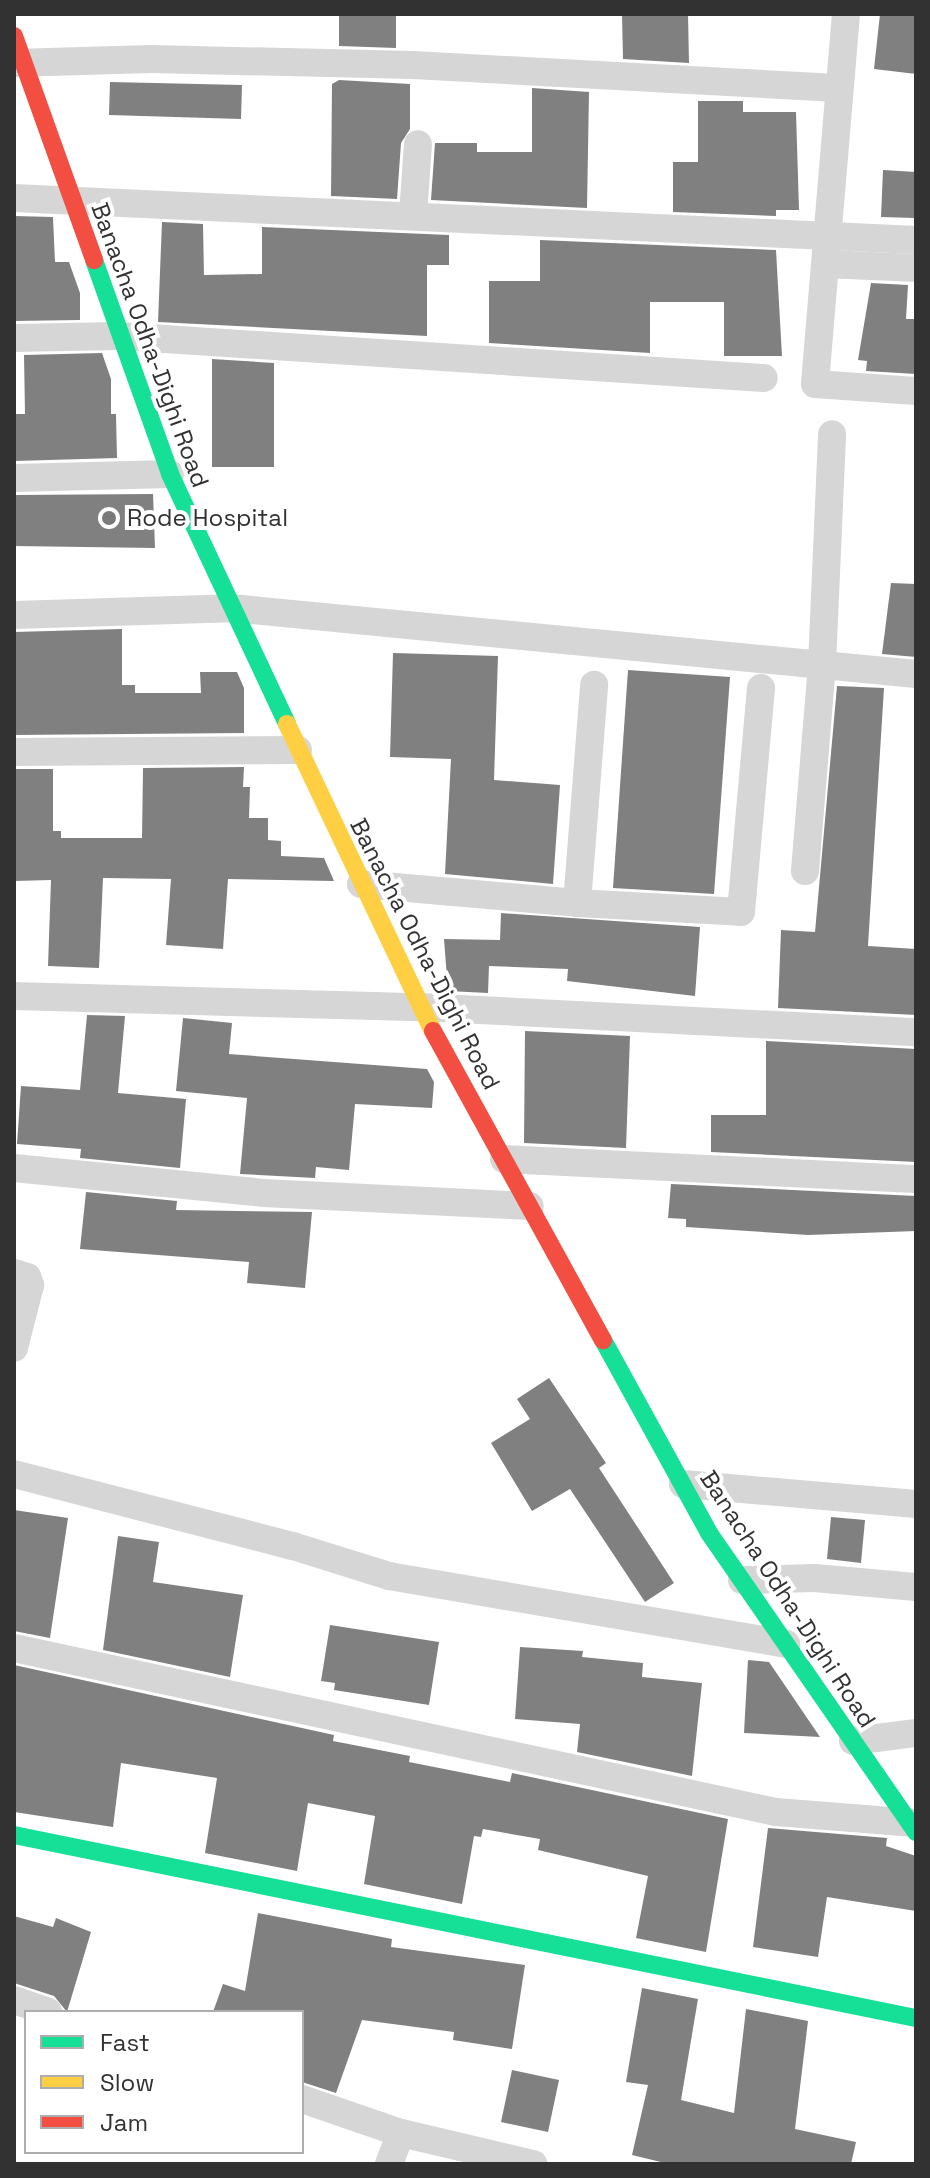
<!DOCTYPE html>
<html>
<head>
<meta charset="utf-8">
<style>
  body { margin:0 }
  #map { position:relative; width:930px; height:2178px; overflow:hidden; background:#fff; font-family:"Space Grotesk",sans-serif }
  div>[style] { position:absolute }
  .building>* { inset:0; background:#808080 }
  .street>* { height:28px; margin:-14px; padding:0 14px; transform-origin:14px; border-radius:14px; background:#d6d6d6 }
  .fast>* { height:18px; margin:-9px; padding:0 9px; transform-origin:9px; border-radius:9px; background:#16e098 }
  .slow>* { height:18px; margin:-9px; padding:0 9px; transform-origin:9px; border-radius:9px; background:#ffcf43 }
  .jam>* { height:18px; margin:-9px; padding:0 9px; transform-origin:9px; border-radius:9px; background:#f24e42 }
  .dots>* { width:22px; height:22px; translate:-50% -50%; box-sizing:border-box; border:4px solid #fff; border-radius:50% }
  span { translate:-50% -50%; white-space:nowrap; text-align:center; line-height:1.15; -webkit-text-stroke:8px #fff; paint-order:stroke }
  .street-label { font-size:24px; color:#323232 }
  .poi-label { font-size:24px; color:#323232 }
  .left { translate:0 -50%; text-align:left }
  .frame { position:absolute; inset:0; border:16px solid #323232; pointer-events:none }
  .legend { position:absolute; left:24px; top:2010px; width:280px; height:144px; box-sizing:border-box; background:#fff; border:2px solid #adadad; margin:0; padding:10px 14px; list-style:none; font-size:24px; color:#323232 }
  .legend li { display:flex; align-items:center; gap:16px; height:40px }
  .legend b { width:40px; border:2px solid #adadad }
</style>
</head>
<body>
<div id="map">
  <div class="building">
    <div style="clip-path:polygon(339px 14px,396px 14px,396px 48px,339px 46px)"></div>
    <div style="clip-path:polygon(622px 14px,688px 14px,689px 63px,623px 59px)"></div>
    <div style="clip-path:polygon(880px 14px,916px 14px,916px 74px,874px 69px)"></div>
    <div style="clip-path:polygon(339px 80px,410px 84px,410px 129px,401px 143px,397px 199px,331px 196px,332px 84px)"></div>
    <div style="clip-path:polygon(110px 82px,242px 85px,241px 119px,109px 115px)"></div>
    <div style="clip-path:polygon(532px 88px,589px 92px,587px 208px,431px 200px,435px 143px,477px 143px,477px 152px,532px 152px)"></div>
    <div style="clip-path:polygon(698px 101px,743px 101px,743px 112px,796px 112px,799px 210px,776px 210px,776px 216px,673px 212px,673px 162px,698px 162px)"></div>
    <div style="clip-path:polygon(883px 170px,916px 172px,914px 218px,881px 217px)"></div>
    <div style="clip-path:polygon(14px 216px,53px 217px,55px 262px,69px 262px,80px 293px,80px 320px,14px 321px)"></div>
    <div style="clip-path:polygon(162px 222px,203px 224px,204px 275px,262px 274px,262px 227px,449px 235px,449px 265px,427px 265px,427px 336px,158px 322px)"></div>
    <div style="clip-path:polygon(540px 240px,776px 250px,782px 356px,724px 356px,724px 302px,650px 302px,650px 353px,489px 343px,489px 281px,540px 281px)"></div>
    <div style="clip-path:polygon(871px 283px,908px 285px,906px 319px,916px 319px,916px 374px,866px 371px,867px 361px,858px 360px)"></div>
    <div style="clip-path:polygon(102px 353px,111px 379px,111px 414px,116px 414px,117px 458px,15px 461px,15px 414px,25px 414px,24px 355px)"></div>
    <div style="clip-path:polygon(212px 359px,274px 363px,274px 467px,212px 467px)"></div>
    <div style="clip-path:polygon(153px 494px,155px 548px,14px 546px,14px 495px)"></div>
    <div style="clip-path:polygon(891px 583px,916px 584px,916px 657px,882px 654px)"></div>
    <div style="clip-path:polygon(122px 629px,122px 685px,135px 685px,135px 693px,201px 693px,200px 672px,237px 672px,244px 688px,244px 733px,14px 735px,14px 632px)"></div>
    <div style="clip-path:polygon(393px 653px,498px 656px,494px 780px,560px 785px,553px 884px,445px 874px,451px 759px,390px 757px)"></div>
    <div style="clip-path:polygon(628px 670px,730px 677px,714px 894px,613px 888px)"></div>
    <div style="clip-path:polygon(837px 686px,884px 688px,868px 946px,916px 949px,916px 1015px,778px 1008px,781px 930px,815px 932px)"></div>
    <div style="clip-path:polygon(244px 767px,243px 787px,250px 787px,249px 818px,268px 818px,268px 840px,281px 841px,281px 856px,324px 858px,334px 881px,228px 879px,223px 949px,166px 945px,171px 879px,103px 878px,99px 968px,48px 966px,51px 880px,14px 881px,14px 769px,53px 769px,53px 831px,61px 831px,61px 838px,142px 838px,143px 768px)"></div>
    <div style="clip-path:polygon(501px 913px,700px 927px,695px 996px,567px 981px,568px 969px,489px 966px,488px 993px,448px 991px,444px 939px,500px 940px)"></div>
    <div style="clip-path:polygon(87px 1015px,125px 1016px,118px 1093px,186px 1099px,180px 1168px,80px 1158px,81px 1149px,17px 1144px,21px 1086px,80px 1090px)"></div>
    <div style="clip-path:polygon(183px 1018px,232px 1023px,229px 1054px,427px 1069px,434px 1082px,432px 1108px,355px 1104px,349px 1170px,316px 1167px,315px 1178px,240px 1174px,247px 1098px,176px 1091px)"></div>
    <div style="clip-path:polygon(525px 1031px,630px 1036px,626px 1148px,524px 1143px)"></div>
    <div style="clip-path:polygon(766px 1041px,916px 1049px,916px 1162px,711px 1152px,711px 1115px,766px 1115px)"></div>
    <div style="clip-path:polygon(671px 1184px,916px 1196px,916px 1231px,808px 1235px,686px 1227px,686px 1219px,668px 1218px)"></div>
    <div style="clip-path:polygon(86px 1192px,177px 1201px,176px 1210px,312px 1212px,305px 1288px,247px 1283px,249px 1262px,80px 1249px)"></div>
    <div style="clip-path:polygon(549px 1378px,606px 1463px,599px 1468px,674px 1583px,645px 1602px,570px 1489px,532px 1511px,491px 1443px,530px 1419px,517px 1399px)"></div>
    <div style="clip-path:polygon(14px 1510px,68px 1518px,50px 1638px,14px 1631px)"></div>
    <div style="clip-path:polygon(831px 1517px,865px 1520px,861px 1563px,827px 1559px)"></div>
    <div style="clip-path:polygon(118px 1536px,159px 1542px,153px 1582px,243px 1595px,230px 1677px,103px 1650px)"></div>
    <div style="clip-path:polygon(330px 1625px,439px 1642px,429px 1705px,334px 1690px,335px 1683px,321px 1681px)"></div>
    <div style="clip-path:polygon(520px 1647px,583px 1651px,582px 1657px,643px 1663px,642px 1677px,702px 1683px,692px 1776px,577px 1752px,580px 1724px,515px 1719px)"></div>
    <div style="clip-path:polygon(748px 1660px,769px 1662px,820px 1737px,744px 1733px)"></div>
    <div style="clip-path:polygon(14px 1665px,334px 1735px,333px 1741px,410px 1756px,409px 1762px,510px 1782px,512px 1773px,728px 1819px,706px 1952px,636px 1938px,648px 1876px,538px 1850px,540px 1839px,483px 1829px,481px 1837px,474px 1836px,462px 1904px,364px 1884px,375px 1816px,308px 1803px,297px 1871px,205px 1853px,217px 1778px,121px 1763px,113px 1827px,14px 1812px)"></div>
    <div style="clip-path:polygon(768px 1828px,887px 1838px,886px 1846px,916px 1856px,916px 1911px,827px 1897px,818px 1957px,753px 1947px)"></div>
    <div style="clip-path:polygon(258px 1913px,392px 1939px,391px 1947px,525px 1965px,512px 2049px,453px 2040px,454px 2032px,362px 2020px,336px 2093px,302px 2082px,302px 2012px,213px 2012px,223px 1984px,245px 1991px)"></div>
    <div style="clip-path:polygon(14px 1916px,53px 1927px,56px 1918px,91px 1932px,67px 2012px,54px 1996px,14px 1983px)"></div>
    <div style="clip-path:polygon(642px 1988px,698px 1999px,681px 2100px,734px 2113px,746px 2009px,808px 2021px,795px 2129px,856px 2142px,851px 2164px,669px 2164px,632px 2155px,648px 2085px,626px 2082px)"></div>
    <div style="clip-path:polygon(512px 2070px,559px 2080px,548px 2132px,501px 2122px)"></div>
  </div>
  <div class="street">
    <div style="left:846px;top:14px;width:371px;rotate:94.8deg"></div>
    <div style="left:815px;top:384px;width:101px;rotate:4deg"></div>
    <div style="left:14px;top:63px;width:137px;rotate:-1.7deg"></div>
    <div style="left:151px;top:59px;width:262px;rotate:1.3deg"></div>
    <div style="left:413px;top:65px;width:425px;rotate:3.1deg"></div>
    <div style="left:14px;top:198px;width:903px;rotate:2.67deg"></div>
    <div style="left:413px;top:215px;width:71px;rotate:-86deg"></div>
    <div style="left:826px;top:264px;width:90px;rotate:2.5deg"></div>
    <div style="left:14px;top:338px;width:105px;rotate:-1.1deg"></div>
    <div style="left:119px;top:336px;width:646px;rotate:3.73deg"></div>
    <div style="left:14px;top:478px;width:156px;rotate:-1.5deg"></div>
    <div style="left:14px;top:615px;width:217px;rotate:-1.8deg"></div>
    <div style="left:231px;top:608px;width:688px;rotate:5.5deg"></div>
    <div style="left:14px;top:752px;width:284px;rotate:-0.4deg"></div>
    <div style="left:805px;top:871px;width:207px;rotate:-85.3deg"></div>
    <div style="left:822px;top:665px;width:231px;rotate:-87.5deg"></div>
    <div style="left:361px;top:884px;width:217px;rotate:5deg"></div>
    <div style="left:577px;top:903px;width:219px;rotate:-85.5deg"></div>
    <div style="left:577px;top:903px;width:164px;rotate:3.1deg"></div>
    <div style="left:741px;top:912px;width:225px;rotate:-84.9deg"></div>
    <div style="left:14px;top:996px;width:406px;rotate:1.6deg"></div>
    <div style="left:420px;top:1007px;width:497px;rotate:2.9deg"></div>
    <div style="left:504px;top:1159px;width:412px;rotate:2.8deg"></div>
    <div style="left:14px;top:1168px;width:250px;rotate:5.7deg"></div>
    <div style="left:263px;top:1193px;width:267px;rotate:2.8deg"></div>
    <div style="left:14px;top:1273px;width:14px;rotate:17deg"></div>
    <div style="left:27px;top:1277px;width:9px;rotate:69deg"></div>
    <div style="left:30px;top:1285px;width:65px;rotate:104.3deg"></div>
    <div style="left:14px;top:1474px;width:288px;rotate:14.5deg"></div>
    <div style="left:293px;top:1546px;width:101px;rotate:17.4deg"></div>
    <div style="left:389px;top:1576px;width:403px;rotate:9.7deg"></div>
    <div style="left:683px;top:1484px;width:234px;rotate:4.9deg"></div>
    <div style="left:742px;top:1580px;width:73px;rotate:-1.6deg"></div>
    <div style="left:815px;top:1578px;width:101px;rotate:5.1deg"></div>
    <div style="left:14px;top:1648px;width:779px;rotate:12.15deg"></div>
    <div style="left:776px;top:1812px;width:140px;rotate:4.5deg"></div>
    <div style="left:853px;top:1741px;width:64px;rotate:-7.2deg"></div>
    <div style="left:14px;top:2000px;width:36px;rotate:19deg"></div>
    <div style="left:302px;top:2099px;width:105px;rotate:19deg"></div>
    <div style="left:401px;top:2133px;width:136px;rotate:13.2deg"></div>
    <div style="left:389px;top:2164px;width:33px;rotate:-69deg"></div>
  </div>
  <div class="fast">
    <div style="left:94px;top:260px;width:227px;rotate:70.4deg"></div>
    <div style="left:170px;top:474px;width:276px;rotate:64.9deg"></div>
    <div style="left:603px;top:1340px;width:220px;rotate:61.2deg"></div>
    <div style="left:709px;top:1533px;width:364px;rotate:55.3deg"></div>
    <div style="left:14px;top:1835px;width:920px;rotate:11.47deg"></div>
  </div>
  <div class="slow">
    <div style="left:287px;top:724px;width:340px;rotate:64.6deg"></div>
  </div>
  <div class="jam">
    <div style="left:14px;top:36px;width:238px;rotate:70.3deg"></div>
    <div style="left:433px;top:1031px;width:353px;rotate:61.2deg"></div>
  </div>
  <div class="dots">
    <div style="left:109px;top:518px;background:#7a7a7a"></div>
  </div>
  <div class="street-label">
    <span style="left:150px;top:345px;rotate:70deg">Banacha Odha-Dighi Road</span>
    <span style="left:425px;top:954px;rotate:63deg">Banacha Odha-Dighi Road</span>
    <span style="left:788px;top:1599px;rotate:57deg">Banacha Odha-Dighi Road</span>
  </div>
  <div class="poi-label">
    <span class="left" style="left:127px;top:518px">Rode Hospital</span>
  </div>
  <div class="frame"></div>
  <ul class="legend">
  <li><b style="height:10px;background:#16e098"></b>Fast</li>
  <li><b style="height:10px;background:#ffcf43"></b>Slow</li>
  <li><b style="height:10px;background:#f24e42"></b>Jam</li>
  </ul>
</div>
</body>
</html>
